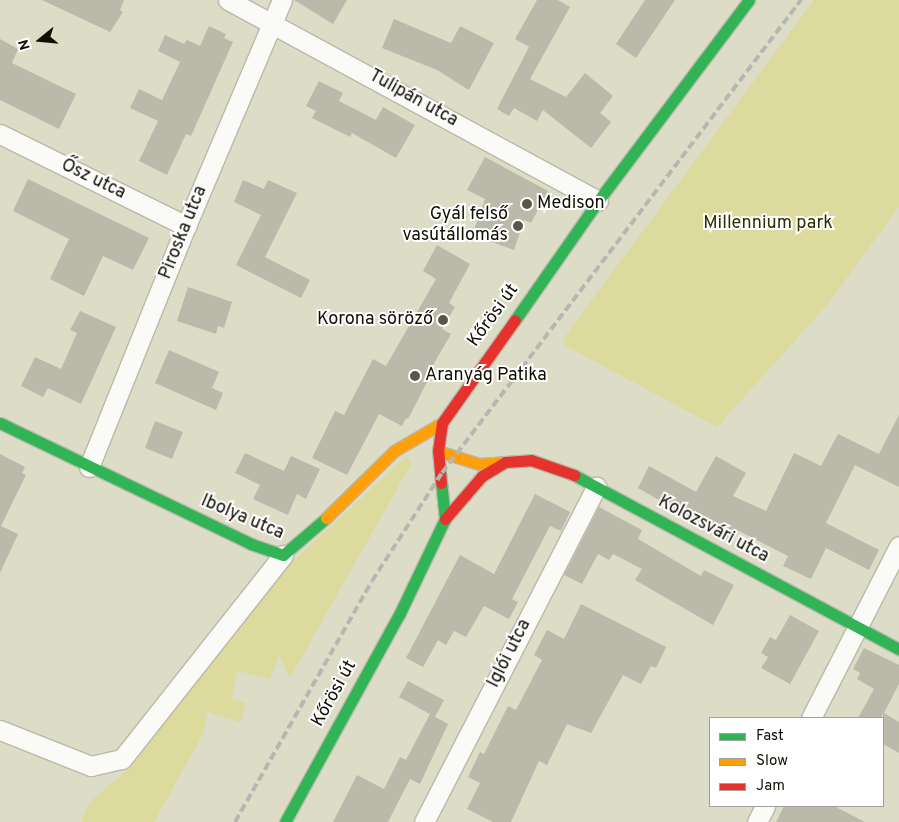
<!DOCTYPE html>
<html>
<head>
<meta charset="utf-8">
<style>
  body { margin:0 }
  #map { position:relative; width:899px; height:822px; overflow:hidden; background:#dddcc7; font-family:Overpass,sans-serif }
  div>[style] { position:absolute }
  .green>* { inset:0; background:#ddda9d }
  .building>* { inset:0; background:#bbbaaa }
  .roads { filter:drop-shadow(1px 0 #bab9a9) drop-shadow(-1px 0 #bab9a9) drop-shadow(0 1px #bab9a9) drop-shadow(0 -1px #bab9a9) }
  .street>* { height:19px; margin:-9.5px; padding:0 9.5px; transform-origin:9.5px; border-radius:9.5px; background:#fafaf7 }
  .fast>* { height:11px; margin:-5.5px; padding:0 5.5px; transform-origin:5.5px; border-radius:5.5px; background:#30b455 }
  .slow>* { height:11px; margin:-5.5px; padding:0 5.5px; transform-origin:5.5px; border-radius:5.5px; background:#ff9f0a }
  .jam>* { height:11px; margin:-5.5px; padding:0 5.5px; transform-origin:5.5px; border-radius:5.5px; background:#e5322d }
  .rail>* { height:4px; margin-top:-2px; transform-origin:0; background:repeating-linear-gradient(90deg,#b7b7b1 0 8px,transparent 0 12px) }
  .dots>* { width:14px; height:14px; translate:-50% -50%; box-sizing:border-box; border:2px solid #fff; border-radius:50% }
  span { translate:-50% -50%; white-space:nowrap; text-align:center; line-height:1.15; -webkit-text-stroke:4px #fff; paint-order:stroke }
  .street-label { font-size:18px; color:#100f04 }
  .poi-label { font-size:18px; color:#100f04 }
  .left { translate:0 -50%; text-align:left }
  .right { translate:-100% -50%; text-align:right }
  .park-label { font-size:18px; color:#302d00 }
  .legend { position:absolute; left:709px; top:717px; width:175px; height:90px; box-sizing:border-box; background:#fff; border:1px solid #9f9f9b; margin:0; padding:6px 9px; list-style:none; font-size:15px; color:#100f04 }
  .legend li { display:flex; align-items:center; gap:10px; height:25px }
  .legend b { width:25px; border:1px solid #9f9f9b }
  .north { position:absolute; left:15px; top:15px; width:50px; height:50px; -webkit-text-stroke:4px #fff; paint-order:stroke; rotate:253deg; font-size:14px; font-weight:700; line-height:20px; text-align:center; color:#100f04 }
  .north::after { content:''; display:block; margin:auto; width:18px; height:22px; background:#100f04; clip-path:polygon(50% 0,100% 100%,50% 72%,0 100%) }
</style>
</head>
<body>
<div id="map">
  <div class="green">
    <div style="clip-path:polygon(814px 0,899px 0,899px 207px,826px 306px,717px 427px,566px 346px,563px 339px)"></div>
    <div style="clip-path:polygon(407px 456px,411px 464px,290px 678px,279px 655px,270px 679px,237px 671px,231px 699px,246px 703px,240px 722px,207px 712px,204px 732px,154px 822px,81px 822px,89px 803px,134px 764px,167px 712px,279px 574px)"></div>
  </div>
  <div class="building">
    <div style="clip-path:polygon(42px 0,124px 0,120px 10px,123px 12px,110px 32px)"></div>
    <div style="clip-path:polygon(294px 0,347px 0,333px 24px)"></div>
    <div style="clip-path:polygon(537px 0,558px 0,570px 7px,530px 79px,566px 97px,585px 73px,613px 96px,600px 113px,611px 122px,591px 148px,543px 110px,537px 121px,514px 108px,509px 116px,497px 109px,529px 47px,515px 39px)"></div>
    <div style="clip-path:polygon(645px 0,675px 0,636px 58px,616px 44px)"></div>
    <div style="clip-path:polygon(394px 19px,451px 43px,460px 26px,494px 43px,469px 90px,437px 70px,382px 48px)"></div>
    <div style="clip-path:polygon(209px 26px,226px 34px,224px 38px,233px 42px,191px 136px,186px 134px,167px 175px,139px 161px,158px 121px,130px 108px,139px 89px,162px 100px,180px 62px,158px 51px,165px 35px,184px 44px,187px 40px,200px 46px)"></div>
    <div style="clip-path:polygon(0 39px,18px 49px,12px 63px,76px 94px,59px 129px,0 100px)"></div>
    <div style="clip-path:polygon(319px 81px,343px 93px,339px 101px,376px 120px,383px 107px,415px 125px,396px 158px,352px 133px,350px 137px,312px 118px,316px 111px,306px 106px)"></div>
    <div style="clip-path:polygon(485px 157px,548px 191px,531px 223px,524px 220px,514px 250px,472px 235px,485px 199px,467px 190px)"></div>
    <div style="clip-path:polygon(28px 179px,149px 238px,133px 270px,103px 256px,84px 296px,50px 279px,69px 239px,13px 211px)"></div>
    <div style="clip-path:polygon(243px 180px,264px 189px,268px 180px,297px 193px,265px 257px,310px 280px,301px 298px,236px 265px,261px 215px,234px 202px)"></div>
    <div style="clip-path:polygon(437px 245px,470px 264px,449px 303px,455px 307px,442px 329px,451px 334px,426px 377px,429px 378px,408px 419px,406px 418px,402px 426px,379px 414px,347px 475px,312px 458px,335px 411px,344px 415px,373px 359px,386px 366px,436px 279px,423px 271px)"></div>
    <div style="clip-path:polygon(188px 287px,232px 302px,224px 328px,218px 326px,216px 334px,177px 321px)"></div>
    <div style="clip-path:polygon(80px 311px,116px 327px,81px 404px,48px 388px,43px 397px,21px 386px,35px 357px,61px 369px,77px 333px,70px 330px)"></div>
    <div style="clip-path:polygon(169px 350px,219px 372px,212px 388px,223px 393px,216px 410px,155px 383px)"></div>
    <div style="clip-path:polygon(899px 415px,899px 487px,855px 465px,826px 523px,879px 550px,869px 570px,826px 548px,811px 579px,783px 566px,788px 556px,737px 530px,731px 541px,638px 488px,649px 466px,696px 492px,716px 456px,746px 473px,733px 496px,766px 511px,794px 453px,821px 466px,838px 434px,879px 454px)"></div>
    <div style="clip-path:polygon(155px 421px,183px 432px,172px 459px,145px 448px)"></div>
    <div style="clip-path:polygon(245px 453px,284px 471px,291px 456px,320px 469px,306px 499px,297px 494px,288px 515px,253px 499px,260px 485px,235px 473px)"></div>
    <div style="clip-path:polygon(0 454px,25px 467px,22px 473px,26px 475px,1px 526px,18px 534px,0 573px)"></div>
    <div style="clip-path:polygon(535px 494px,570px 512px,561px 531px,550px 526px,512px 599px,518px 602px,509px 619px,484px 606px,466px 637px,454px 631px,446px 645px,438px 640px,423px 667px,406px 658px,460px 555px,494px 574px)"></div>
    <div style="clip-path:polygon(599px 507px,642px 530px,638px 539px,701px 576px,704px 570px,734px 585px,713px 625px,635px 580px,642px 569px,613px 554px,609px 560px,598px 554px,582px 584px,564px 575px)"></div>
    <div style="clip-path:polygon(581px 604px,666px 647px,656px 668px,651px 666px,641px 684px,623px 675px,591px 733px,567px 724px,547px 765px,539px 761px,511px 822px,493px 822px,467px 809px,480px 783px,468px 777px,480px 752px,484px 754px,508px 706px,516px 710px,542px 660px,534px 655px,547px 630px,564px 639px)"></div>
    <div style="clip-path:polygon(790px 615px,819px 631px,790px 684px,761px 668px,768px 657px,761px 653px,770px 637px,776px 640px)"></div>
    <div style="clip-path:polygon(864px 648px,899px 665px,899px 684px,884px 713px,899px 722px,899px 753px,883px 744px,883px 714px,881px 718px,858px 718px,874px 689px,857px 679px,860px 673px,853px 669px)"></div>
    <div style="clip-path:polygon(408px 681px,444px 700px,435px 717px,399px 697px)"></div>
    <div style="clip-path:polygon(430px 714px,448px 724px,420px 784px,410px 779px,388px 822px,333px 822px,357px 775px,384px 789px,400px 757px,406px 760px)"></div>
    <div style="clip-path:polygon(784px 806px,834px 806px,865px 822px,776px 822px)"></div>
  </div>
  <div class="roads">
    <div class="street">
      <div style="left:228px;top:0;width:421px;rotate:28.5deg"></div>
      <div style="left:0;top:134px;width:208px;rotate:26.3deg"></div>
      <div style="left:89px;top:467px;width:260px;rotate:-68.1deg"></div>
      <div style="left:186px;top:226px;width:246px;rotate:-67deg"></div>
      <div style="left:811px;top:718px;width:193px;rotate:-62.9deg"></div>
      <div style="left:0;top:730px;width:98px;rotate:21.6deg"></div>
      <div style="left:91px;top:766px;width:32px;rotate:-13deg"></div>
      <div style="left:122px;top:759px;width:260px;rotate:-51.7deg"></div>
      <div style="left:424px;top:822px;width:377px;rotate:-62.8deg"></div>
      <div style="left:757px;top:822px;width:18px;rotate:-63deg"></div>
    </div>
    <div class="fast">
      <div style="left:515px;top:320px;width:145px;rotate:-55.1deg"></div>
      <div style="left:598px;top:201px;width:251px;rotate:-53.1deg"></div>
      <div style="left:0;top:423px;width:279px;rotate:25.7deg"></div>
      <div style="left:251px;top:544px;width:34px;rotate:19deg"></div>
      <div style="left:283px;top:555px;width:57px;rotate:-40.7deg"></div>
      <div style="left:574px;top:475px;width:369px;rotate:28.2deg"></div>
      <div style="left:285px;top:822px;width:236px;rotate:-61.2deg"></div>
      <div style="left:399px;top:615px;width:106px;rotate:-64.4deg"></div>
      <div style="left:445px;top:519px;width:36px;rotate:-96deg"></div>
    </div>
    <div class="slow">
      <div style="left:438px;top:451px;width:43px;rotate:17.6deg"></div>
      <div style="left:479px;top:464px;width:26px;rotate:-4deg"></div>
      <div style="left:326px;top:518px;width:95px;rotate:-44.6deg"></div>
      <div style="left:394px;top:451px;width:56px;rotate:-30.3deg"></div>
    </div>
    <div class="jam">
      <div style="left:441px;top:483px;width:32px;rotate:-95deg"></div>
      <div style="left:438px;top:451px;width:28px;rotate:-82deg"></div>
      <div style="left:442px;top:423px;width:126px;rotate:-54.7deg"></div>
      <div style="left:445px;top:519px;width:57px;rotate:-49.3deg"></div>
      <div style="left:482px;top:476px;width:27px;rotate:-31deg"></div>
      <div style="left:505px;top:462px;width:26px;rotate:-4deg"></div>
      <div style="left:531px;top:460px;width:46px;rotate:19.2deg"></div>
    </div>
  </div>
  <div class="rail">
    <div style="left:235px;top:822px;width:277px;rotate:-60.4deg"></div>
    <div style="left:372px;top:581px;width:129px;rotate:-57.1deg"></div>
    <div style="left:442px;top:473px;width:594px;rotate:-52.8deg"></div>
  </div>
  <div class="dots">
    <div style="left:527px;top:204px;background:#585748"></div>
    <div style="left:518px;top:226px;background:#585748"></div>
    <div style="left:443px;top:320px;background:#585748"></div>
    <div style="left:415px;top:376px;background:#585748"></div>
  </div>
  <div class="street-label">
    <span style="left:413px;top:99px;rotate:29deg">Tulipán utca</span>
    <span style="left:93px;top:180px;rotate:26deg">Ősz utca</span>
    <span style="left:184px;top:233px;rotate:-68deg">Piroska utca</span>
    <span style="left:494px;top:316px;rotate:-54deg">Kőrösi út</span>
    <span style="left:242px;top:518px;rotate:23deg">Ibolya utca</span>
    <span style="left:713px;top:530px;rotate:28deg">Kolozsvári utca</span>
    <span style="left:510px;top:654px;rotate:-63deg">Iglói utca</span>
    <span style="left:335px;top:694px;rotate:-61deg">Kőrösi út</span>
  </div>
  <div class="poi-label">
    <span class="left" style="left:537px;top:204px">Medison</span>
    <span class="right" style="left:508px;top:226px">Gyál felső<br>vasútállomás</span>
    <span class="right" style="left:433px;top:320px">Korona söröző</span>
    <span class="left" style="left:425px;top:376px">Aranyág Patika</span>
  </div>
  <div class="park-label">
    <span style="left:768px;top:224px">Millennium park</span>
  </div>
  <ul class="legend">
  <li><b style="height:6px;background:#30b455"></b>Fast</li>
  <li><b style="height:6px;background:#ff9f0a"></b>Slow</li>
  <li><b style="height:6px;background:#e5322d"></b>Jam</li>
  </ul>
  <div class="north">N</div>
</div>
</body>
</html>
